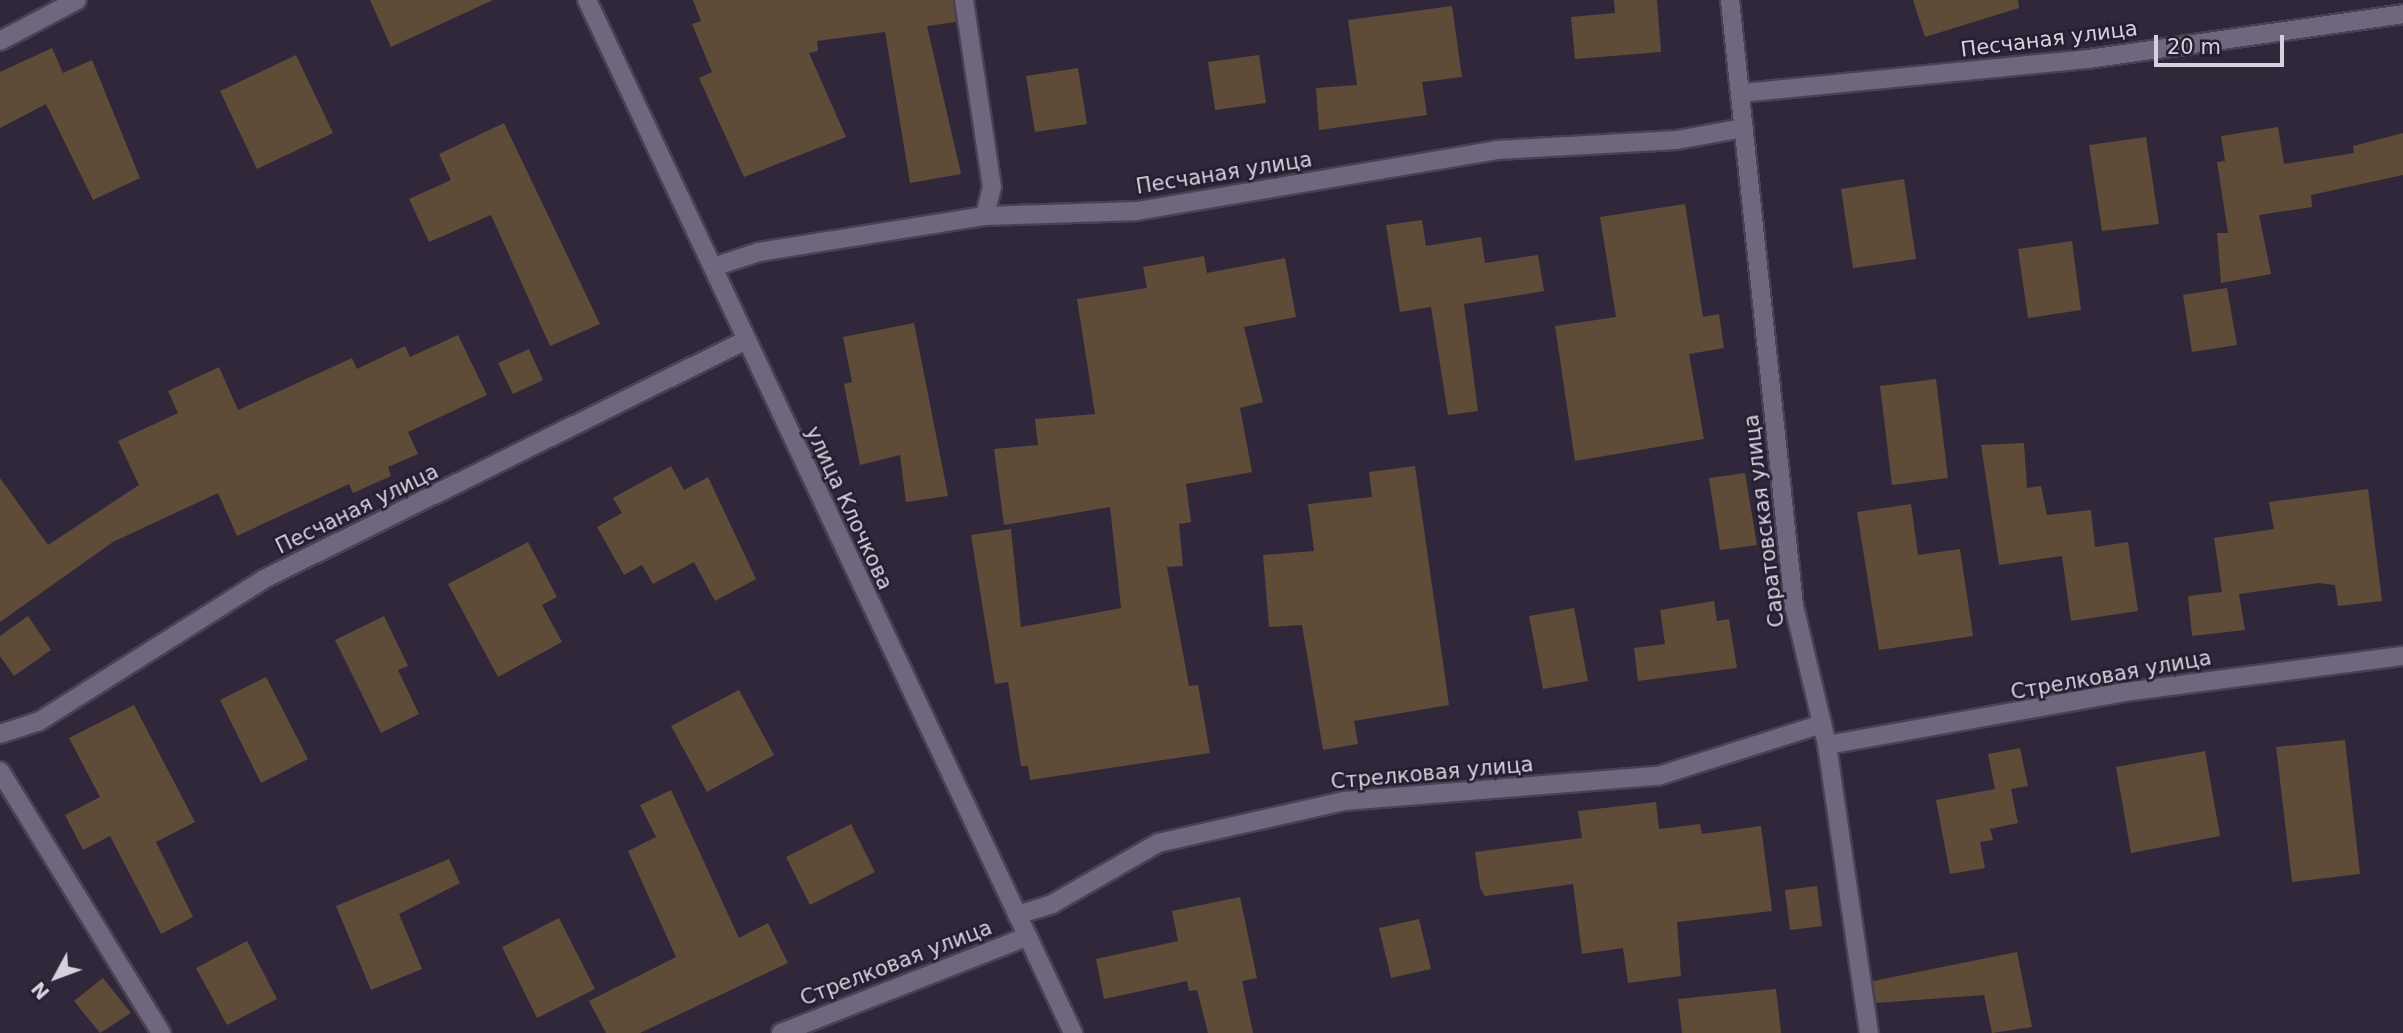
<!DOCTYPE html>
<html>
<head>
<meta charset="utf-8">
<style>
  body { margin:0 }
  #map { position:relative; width:2403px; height:1033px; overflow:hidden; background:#30273b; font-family:"DejaVu Sans",sans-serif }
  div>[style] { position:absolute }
  .building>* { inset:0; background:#5e4c39 }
  .roads { filter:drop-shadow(2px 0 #4a4253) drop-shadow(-2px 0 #4a4253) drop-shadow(0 2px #4a4253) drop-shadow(0 -2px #4a4253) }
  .street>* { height:18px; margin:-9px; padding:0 9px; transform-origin:9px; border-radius:9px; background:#70667d }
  span { translate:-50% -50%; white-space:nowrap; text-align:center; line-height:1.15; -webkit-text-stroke:5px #261d31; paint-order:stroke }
  .street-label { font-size:21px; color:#d7d1de }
  .north { position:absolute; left:21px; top:942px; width:70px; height:70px; -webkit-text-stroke:5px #261d31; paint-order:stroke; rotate:229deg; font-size:19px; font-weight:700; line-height:28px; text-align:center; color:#d7d1de }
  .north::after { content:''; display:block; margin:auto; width:24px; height:32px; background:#d7d1de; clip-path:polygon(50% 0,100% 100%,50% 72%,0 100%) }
  .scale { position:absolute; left:2154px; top:35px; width:130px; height:32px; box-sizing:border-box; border:4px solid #d7d1de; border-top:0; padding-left:9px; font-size:21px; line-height:24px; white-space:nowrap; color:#d7d1de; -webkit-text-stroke:5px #261d31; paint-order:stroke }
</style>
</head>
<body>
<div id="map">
  <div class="building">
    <div style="clip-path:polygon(370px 0,493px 0,391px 47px)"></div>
    <div style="clip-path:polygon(693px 0,953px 0,956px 22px,927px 26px,961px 174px,910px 183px,885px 32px,817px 41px,818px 51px,809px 53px,846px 137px,744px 177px,699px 78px,712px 72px,692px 24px,701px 21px)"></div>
    <div style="clip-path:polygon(1614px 0,1657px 0,1661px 52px,1575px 59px,1571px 17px,1615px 13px)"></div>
    <div style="clip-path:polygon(1913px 0,2018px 0,2019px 8px,1925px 37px)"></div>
    <div style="clip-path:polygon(1452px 6px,1462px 77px,1422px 82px,1427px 115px,1319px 130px,1316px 88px,1357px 85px,1348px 20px)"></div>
    <div style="clip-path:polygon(52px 48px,63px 73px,92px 60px,140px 178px,93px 200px,46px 104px,0 128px,0 72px)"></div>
    <div style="clip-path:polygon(296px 55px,333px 133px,257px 169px,220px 91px)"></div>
    <div style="clip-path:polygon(1259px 55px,1266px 103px,1215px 110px,1208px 62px)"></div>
    <div style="clip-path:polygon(1078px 68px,1087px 124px,1035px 132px,1026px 76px)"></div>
    <div style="clip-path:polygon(504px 123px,600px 324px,550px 346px,491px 215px,429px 242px,409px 199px,451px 180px,439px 154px)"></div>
    <div style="clip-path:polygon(2278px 127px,2284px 164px,2354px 153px,2353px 146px,2403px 133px,2403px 175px,2311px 195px,2312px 207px,2259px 215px,2271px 274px,2221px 283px,2217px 233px,2228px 233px,2217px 162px,2225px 161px,2221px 136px)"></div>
    <div style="clip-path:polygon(2146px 137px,2159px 224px,2102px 231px,2089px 145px)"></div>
    <div style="clip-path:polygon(1904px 179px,1916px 259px,1853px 268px,1841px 189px)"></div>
    <div style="clip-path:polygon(1685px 204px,1703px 317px,1719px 314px,1724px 348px,1689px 354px,1704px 439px,1575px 461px,1555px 326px,1616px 317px,1600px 217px)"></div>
    <div style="clip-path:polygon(1422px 220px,1426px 246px,1481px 237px,1485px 263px,1538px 255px,1544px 291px,1464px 304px,1478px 411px,1448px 415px,1431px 307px,1400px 312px,1386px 225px)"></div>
    <div style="clip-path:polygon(2072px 241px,2081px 310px,2028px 318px,2018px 249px)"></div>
    <div style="clip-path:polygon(1204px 256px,1207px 273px,1285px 258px,1296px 317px,1244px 327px,1263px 402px,1240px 408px,1252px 472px,1186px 484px,1191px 522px,1179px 524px,1183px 566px,1167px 567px,1189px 686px,1198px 685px,1210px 753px,1030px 780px,1028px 766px,1021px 766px,1008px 682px,995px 684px,971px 535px,1011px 529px,1021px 627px,1121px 608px,1110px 507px,1004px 525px,994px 449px,1038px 445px,1035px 419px,1095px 414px,1077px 299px,1147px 288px,1143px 267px)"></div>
    <div style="clip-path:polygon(2227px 288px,2237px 345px,2192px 352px,2183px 295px)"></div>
    <div style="clip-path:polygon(914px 323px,948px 496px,906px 502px,900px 455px,860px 465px,844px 384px,852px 382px,843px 337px)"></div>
    <div style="clip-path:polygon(458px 335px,487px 395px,408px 432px,418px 454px,388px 467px,391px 476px,353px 493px,349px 484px,237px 536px,218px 493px,113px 542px,0 622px,0 478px,48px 545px,139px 485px,118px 441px,178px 413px,168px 391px,219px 367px,238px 410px,352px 358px,357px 369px,405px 346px,410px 357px)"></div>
    <div style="clip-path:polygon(529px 349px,543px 380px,513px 394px,498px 363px)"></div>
    <div style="clip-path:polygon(1936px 379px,1948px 478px,1892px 485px,1880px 386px)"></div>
    <div style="clip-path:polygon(2024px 443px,2027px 488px,2041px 486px,2047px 515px,2091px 510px,2095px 547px,2128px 542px,2138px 611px,2071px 621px,2062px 556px,1999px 565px,1981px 445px)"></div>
    <div style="clip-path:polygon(671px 466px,684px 490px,708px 477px,756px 579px,715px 601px,694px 562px,653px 584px,642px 565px,624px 575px,597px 527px,622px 513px,613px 498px)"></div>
    <div style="clip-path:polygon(1415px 466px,1449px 705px,1354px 721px,1358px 744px,1323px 750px,1302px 625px,1269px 627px,1263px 555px,1314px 551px,1308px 504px,1372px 497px,1369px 472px)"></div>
    <div style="clip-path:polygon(1745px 473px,1757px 545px,1720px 550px,1709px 478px)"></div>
    <div style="clip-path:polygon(2368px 489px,2382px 601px,2338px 606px,2335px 585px,2319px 583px,2239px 594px,2245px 630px,2192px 636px,2188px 596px,2222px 592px,2214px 538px,2274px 529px,2269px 502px)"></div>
    <div style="clip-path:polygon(1911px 504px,1918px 555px,1960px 549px,1973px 636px,1879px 650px,1857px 512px)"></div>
    <div style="clip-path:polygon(528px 542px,557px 597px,542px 605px,562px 642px,498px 677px,448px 584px)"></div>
    <div style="clip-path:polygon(1714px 601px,1717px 621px,1729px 619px,1737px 668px,1638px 681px,1634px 648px,1665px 644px,1660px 610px)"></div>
    <div style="clip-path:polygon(1574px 608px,1588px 681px,1543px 689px,1529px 616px)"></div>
    <div style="clip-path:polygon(28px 616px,51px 650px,14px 676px,0 656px,0 636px)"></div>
    <div style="clip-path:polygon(384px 616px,408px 666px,398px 670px,419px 714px,381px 733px,335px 640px)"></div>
    <div style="clip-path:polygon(266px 677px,308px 759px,261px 783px,220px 700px)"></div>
    <div style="clip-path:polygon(739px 690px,774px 755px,707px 792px,671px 726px)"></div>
    <div style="clip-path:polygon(134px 705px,195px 822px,156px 842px,193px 917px,161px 934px,110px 836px,83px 850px,65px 815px,100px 797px,69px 738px)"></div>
    <div style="clip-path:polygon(2345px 740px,2360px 874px,2292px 882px,2276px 747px)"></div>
    <div style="clip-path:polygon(2020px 748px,2028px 786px,2011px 789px,2018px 823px,1990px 829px,1993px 840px,1980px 842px,1985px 868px,1950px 874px,1936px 800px,1995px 789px,1988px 754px)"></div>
    <div style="clip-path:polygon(2205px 751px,2220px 836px,2131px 853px,2116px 767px)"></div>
    <div style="clip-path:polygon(671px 790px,739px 938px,768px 923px,788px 963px,640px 1033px,606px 1033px,589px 1001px,676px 957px,628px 851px,656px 837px,640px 805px)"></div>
    <div style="clip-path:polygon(1656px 802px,1659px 829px,1700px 824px,1702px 834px,1761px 826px,1772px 911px,1677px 922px,1681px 976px,1628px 983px,1623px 948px,1582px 954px,1573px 884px,1485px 896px,1480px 888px,1475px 852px,1582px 838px,1578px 811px)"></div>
    <div style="clip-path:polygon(851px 824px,875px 872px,810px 905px,786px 857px)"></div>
    <div style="clip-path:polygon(449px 859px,460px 883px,399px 914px,422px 969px,371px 990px,336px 906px)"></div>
    <div style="clip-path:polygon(1817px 886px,1822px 926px,1790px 930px,1785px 890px)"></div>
    <div style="clip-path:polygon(1240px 897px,1257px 978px,1242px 981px,1253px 1033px,1208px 1033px,1197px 990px,1189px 991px,1187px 981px,1104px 999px,1096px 959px,1178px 941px,1172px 911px)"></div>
    <div style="clip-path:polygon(559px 918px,595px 989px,537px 1018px,502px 947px)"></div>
    <div style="clip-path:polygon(1419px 919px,1431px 969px,1391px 978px,1379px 928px)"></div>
    <div style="clip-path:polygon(247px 941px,277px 999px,227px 1025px,196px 968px)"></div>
    <div style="clip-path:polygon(2017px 952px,2032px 1027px,1992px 1033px,1984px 995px,1876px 1003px,1873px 981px)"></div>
    <div style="clip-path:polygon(103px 978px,131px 1013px,100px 1033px,74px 1001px)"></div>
    <div style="clip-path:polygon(1776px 989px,1781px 1033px,1682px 1033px,1678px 999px)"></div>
  </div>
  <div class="roads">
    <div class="street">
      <div style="left:587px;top:0;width:1142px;rotate:64.8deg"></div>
      <div style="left:964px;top:0;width:189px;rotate:81.5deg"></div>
      <div style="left:992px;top:187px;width:30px;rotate:104deg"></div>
      <div style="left:1730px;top:0;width:609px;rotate:83.97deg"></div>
      <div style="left:1794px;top:606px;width:143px;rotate:76.6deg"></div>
      <div style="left:1827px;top:745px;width:291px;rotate:81.7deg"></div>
      <div style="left:0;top:41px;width:87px;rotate:-28deg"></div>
      <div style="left:1742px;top:93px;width:348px;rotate:-5.6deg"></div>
      <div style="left:2088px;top:59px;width:318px;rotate:-8.1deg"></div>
      <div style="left:713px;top:267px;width:48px;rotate:-18.1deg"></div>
      <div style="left:759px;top:252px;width:229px;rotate:-9.1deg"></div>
      <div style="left:985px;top:216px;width:152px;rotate:-1.9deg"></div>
      <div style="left:1137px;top:211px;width:365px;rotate:-9.6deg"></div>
      <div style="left:1497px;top:150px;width:180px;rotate:-3.2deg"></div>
      <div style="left:1677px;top:140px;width:68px;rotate:-10.2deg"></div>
      <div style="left:0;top:734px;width:40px;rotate:-18deg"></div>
      <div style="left:38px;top:722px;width:267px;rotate:-32.3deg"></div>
      <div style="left:264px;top:579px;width:536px;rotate:-26.37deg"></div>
      <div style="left:1827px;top:745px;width:303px;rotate:-10.1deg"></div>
      <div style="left:2125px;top:692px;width:280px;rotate:-7.4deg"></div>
      <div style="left:0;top:771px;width:308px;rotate:58.4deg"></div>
      <div style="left:1017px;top:915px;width:37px;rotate:-17deg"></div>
      <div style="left:1052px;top:904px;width:122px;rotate:-29.9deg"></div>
      <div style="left:1158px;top:843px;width:191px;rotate:-12.7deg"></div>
      <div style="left:1344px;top:801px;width:315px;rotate:-4.6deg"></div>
      <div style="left:1658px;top:776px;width:172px;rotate:-17.6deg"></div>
      <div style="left:781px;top:1033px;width:265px;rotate:-21.4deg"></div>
    </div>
  </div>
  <div class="street-label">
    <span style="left:2049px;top:39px;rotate:-7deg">Песчаная улица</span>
    <span style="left:1224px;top:173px;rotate:-9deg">Песчаная улица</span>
    <span style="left:849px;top:508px;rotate:65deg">улица Клочкова</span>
    <span style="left:357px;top:509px;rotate:-26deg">Песчаная улица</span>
    <span style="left:1764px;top:521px;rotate:-97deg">Саратовская улица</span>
    <span style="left:2111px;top:675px;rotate:-10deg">Стрелковая улица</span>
    <span style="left:1432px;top:773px;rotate:-5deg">Стрелковая улица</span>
    <span style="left:896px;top:963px;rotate:-21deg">Стрелковая улица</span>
  </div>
  <div class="north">N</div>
  <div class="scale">20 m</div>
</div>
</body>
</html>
